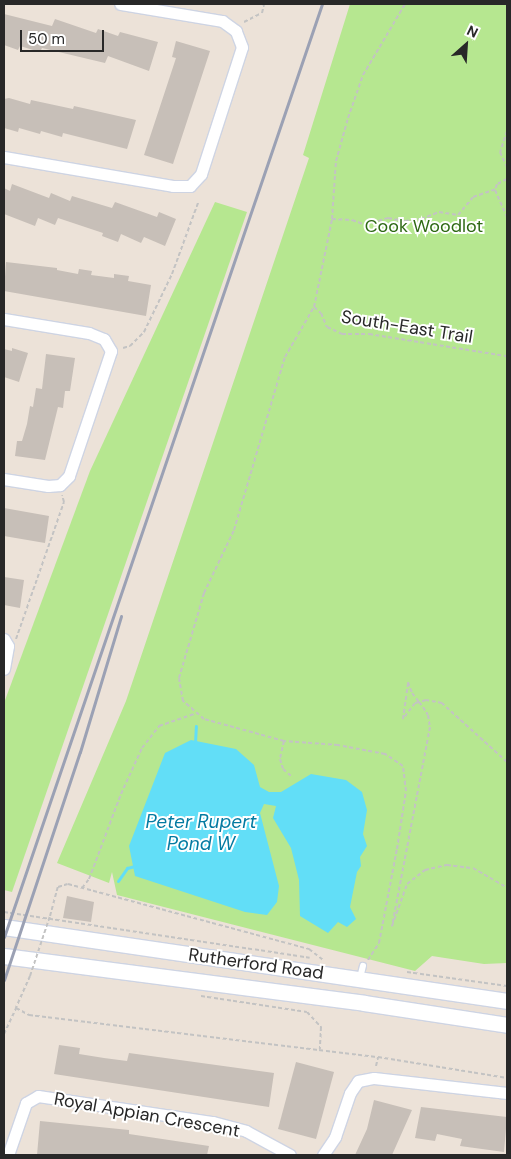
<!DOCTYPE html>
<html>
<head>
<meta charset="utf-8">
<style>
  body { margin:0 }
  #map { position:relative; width:511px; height:1159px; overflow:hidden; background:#ece2d8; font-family:"DM Sans",sans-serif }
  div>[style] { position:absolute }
  .green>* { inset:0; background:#b6e790 }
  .water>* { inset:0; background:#62def7 }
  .stream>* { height:3px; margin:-1.5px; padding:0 1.5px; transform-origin:1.5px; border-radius:1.5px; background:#62def7 }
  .building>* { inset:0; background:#c7bfb8 }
  .path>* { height:2px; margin-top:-1px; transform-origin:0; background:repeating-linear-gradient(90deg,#c3c3c3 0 4px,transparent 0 6.5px) }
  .roads { filter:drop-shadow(1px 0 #ced4e3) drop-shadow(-1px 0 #ced4e3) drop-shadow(0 1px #ced4e3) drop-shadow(0 -1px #ced4e3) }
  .lane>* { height:5.5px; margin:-2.75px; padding:0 2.75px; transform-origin:2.75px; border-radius:2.75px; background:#fff }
  .street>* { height:11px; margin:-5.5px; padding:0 5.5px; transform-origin:5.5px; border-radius:5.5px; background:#fff }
  .secondary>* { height:15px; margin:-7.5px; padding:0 7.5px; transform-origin:7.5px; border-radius:7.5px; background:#fff }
  .rail>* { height:3px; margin:-1.5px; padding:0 1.5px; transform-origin:1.5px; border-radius:1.5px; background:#9ba1b4 }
  .path-bridge>* { height:2px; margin-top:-1px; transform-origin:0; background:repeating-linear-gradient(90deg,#c3c3c3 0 4px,transparent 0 6.5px) }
  span { translate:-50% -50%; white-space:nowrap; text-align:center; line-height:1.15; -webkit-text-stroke:4px #fff; paint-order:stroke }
  .park-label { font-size:18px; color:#2e6914 }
  .street-label { font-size:18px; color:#282828 }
  .water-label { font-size:19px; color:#037aa1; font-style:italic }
  .frame { position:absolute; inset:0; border:5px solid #282828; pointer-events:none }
  .north { position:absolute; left:441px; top:20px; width:50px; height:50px; -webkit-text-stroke:4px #fff; paint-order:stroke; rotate:26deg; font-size:14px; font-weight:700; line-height:20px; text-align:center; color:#282828 }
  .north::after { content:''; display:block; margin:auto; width:18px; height:22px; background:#282828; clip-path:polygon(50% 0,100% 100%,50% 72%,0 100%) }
  .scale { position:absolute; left:20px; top:30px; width:84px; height:22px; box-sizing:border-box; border:2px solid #282828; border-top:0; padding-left:6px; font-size:15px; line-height:18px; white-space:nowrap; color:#282828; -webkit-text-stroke:4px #fff; paint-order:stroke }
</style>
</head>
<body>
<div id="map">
  <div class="green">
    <div style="clip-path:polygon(350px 4px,507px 4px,507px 963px,484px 964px,432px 956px,415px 971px,117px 895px,112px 872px,109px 883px,57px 863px,126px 701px,309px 158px,303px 155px)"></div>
    <div style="clip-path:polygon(215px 202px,247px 212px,12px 892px,4px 890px,4px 703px,90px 471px)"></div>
  </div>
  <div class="water">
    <div style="clip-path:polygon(191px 740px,236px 749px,254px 765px,260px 787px,269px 792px,281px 792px,311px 774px,346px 780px,362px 792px,367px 810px,363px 834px,367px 846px,360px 857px,361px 866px,357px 872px,350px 907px,356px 919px,347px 927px,338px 922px,328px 933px,300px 916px,299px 880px,291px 848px,273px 818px,276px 806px,264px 804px,260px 813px,279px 886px,277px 902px,267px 915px,245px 912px,135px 876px,129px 846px,165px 753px)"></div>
  </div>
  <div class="stream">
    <div style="left:195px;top:743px;width:17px;rotate:-87deg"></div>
    <div style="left:118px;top:881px;width:16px;rotate:-55deg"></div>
    <div style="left:127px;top:868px;width:8px;rotate:-14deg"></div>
  </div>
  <div class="building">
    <div style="clip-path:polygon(4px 14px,52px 26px,55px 19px,96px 33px,98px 29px,118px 36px,120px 32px,158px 42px,149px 71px,108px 56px,105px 63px,42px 48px,40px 52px,20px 46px,18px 50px,4px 45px)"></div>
    <div style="clip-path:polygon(176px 41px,210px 51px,173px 164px,144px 155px,176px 58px,172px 57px)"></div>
    <div style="clip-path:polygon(9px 98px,30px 104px,31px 100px,73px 109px,74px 106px,136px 120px,127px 149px,63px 133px,62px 137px,41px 131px,40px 134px,19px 128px,18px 132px,4px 128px,4px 99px)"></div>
    <div style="clip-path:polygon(12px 184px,49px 198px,51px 193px,70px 201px,72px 196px,112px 208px,115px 202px,157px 217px,159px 212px,176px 219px,165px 246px,144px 237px,141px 243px,121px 234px,118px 242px,102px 236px,103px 233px,58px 218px,55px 225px,38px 218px,35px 226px,4px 214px,4px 188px,10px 191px)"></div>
    <div style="clip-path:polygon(6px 262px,57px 268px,57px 270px,78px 274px,79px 269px,92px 271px,91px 275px,114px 278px,114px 274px,129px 276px,128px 281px,151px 285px,146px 316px,4px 291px)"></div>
    <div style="clip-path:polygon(12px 348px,28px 353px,19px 382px,4px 377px,4px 349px,12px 351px)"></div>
    <div style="clip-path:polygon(46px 354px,75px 358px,70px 391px,65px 391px,63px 408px,58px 407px,45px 460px,15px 456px,17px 441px,22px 441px,27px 424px,30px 406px,33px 407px,36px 388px,42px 389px)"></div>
    <div style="clip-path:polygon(4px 508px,49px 516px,45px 543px,4px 536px)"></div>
    <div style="clip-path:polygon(4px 577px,24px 580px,20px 608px,4px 605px)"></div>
    <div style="clip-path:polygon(67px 896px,94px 902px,91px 922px,63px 918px)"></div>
    <div style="clip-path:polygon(59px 1045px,80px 1048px,79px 1054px,104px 1058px,127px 1061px,129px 1053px,274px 1073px,269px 1107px,54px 1074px)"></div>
    <div style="clip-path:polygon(296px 1062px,334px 1072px,316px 1139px,278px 1129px)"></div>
    <div style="clip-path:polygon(374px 1100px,412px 1110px,392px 1155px,355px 1155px,367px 1129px)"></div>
    <div style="clip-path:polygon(421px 1107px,507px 1117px,504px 1152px,460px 1146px,462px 1139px,437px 1134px,435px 1141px,415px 1138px)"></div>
    <div style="clip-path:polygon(40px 1121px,129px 1130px,129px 1134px,209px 1146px,207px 1155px,37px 1155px)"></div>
  </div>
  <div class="path">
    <div style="left:507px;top:21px;width:34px;rotate:90deg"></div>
    <div style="left:244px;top:22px;width:20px;rotate:-27deg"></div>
    <div style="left:262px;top:13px;width:9px;rotate:-77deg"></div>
    <div style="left:507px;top:131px;width:22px;rotate:108deg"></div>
    <div style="left:500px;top:152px;width:17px;rotate:65deg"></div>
    <div style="left:507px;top:179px;width:11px;rotate:153deg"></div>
    <div style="left:497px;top:184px;width:6px;rotate:108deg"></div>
    <div style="left:495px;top:190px;width:30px;rotate:66deg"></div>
    <div style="left:332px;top:219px;width:20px;rotate:3deg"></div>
    <div style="left:352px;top:220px;width:15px;rotate:20deg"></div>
    <div style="left:366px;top:225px;width:23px;rotate:-18deg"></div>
    <div style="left:388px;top:218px;width:17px;rotate:10deg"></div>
    <div style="left:405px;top:221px;width:16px;rotate:-7deg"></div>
    <div style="left:421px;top:219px;width:19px;rotate:-21deg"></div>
    <div style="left:439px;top:212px;width:19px;rotate:9deg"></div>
    <div style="left:458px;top:215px;width:23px;rotate:-50deg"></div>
    <div style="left:473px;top:197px;width:24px;rotate:-19deg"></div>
    <div style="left:314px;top:307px;width:9px;rotate:41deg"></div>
    <div style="left:321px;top:313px;width:15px;rotate:67deg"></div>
    <div style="left:327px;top:327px;width:17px;rotate:25deg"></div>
    <div style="left:342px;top:334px;width:27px"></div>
    <div style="left:369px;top:334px;width:140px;rotate:9.1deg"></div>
    <div style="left:123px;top:348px;width:7px;rotate:-16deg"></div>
    <div style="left:130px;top:346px;width:20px;rotate:-45deg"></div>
    <div style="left:144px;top:332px;width:64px;rotate:-64.2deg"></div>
    <div style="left:172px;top:274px;width:76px;rotate:-69.9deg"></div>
    <div style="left:16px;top:639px;width:145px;rotate:-70.7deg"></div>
    <div style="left:64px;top:502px;width:7px;rotate:-106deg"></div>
    <div style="left:284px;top:741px;width:18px;rotate:103deg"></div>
    <div style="left:280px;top:759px;width:10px;rotate:73deg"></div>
    <div style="left:283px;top:769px;width:11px;rotate:41deg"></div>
    <div style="left:507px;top:762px;width:88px;rotate:-137.8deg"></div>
    <div style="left:442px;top:703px;width:16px;rotate:-169deg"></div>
    <div style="left:426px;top:700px;width:7px;rotate:164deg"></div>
    <div style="left:419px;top:702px;width:4px;rotate:166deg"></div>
    <div style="left:415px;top:703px;width:20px;rotate:127deg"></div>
    <div style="left:403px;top:719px;width:37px;rotate:-82deg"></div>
    <div style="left:408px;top:682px;width:12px;rotate:70deg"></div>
    <div style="left:412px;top:693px;width:11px;rotate:52deg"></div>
    <div style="left:419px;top:702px;width:6px;rotate:51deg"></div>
    <div style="left:423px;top:707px;width:9px;rotate:58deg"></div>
    <div style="left:428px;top:715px;width:12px;rotate:81deg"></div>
    <div style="left:430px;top:727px;width:203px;rotate:100.8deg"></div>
    <div style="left:392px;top:926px;width:45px;rotate:-70.3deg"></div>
    <div style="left:407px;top:884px;width:23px;rotate:-38deg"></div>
    <div style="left:425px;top:870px;width:23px;rotate:-13deg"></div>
    <div style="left:447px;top:865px;width:26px;rotate:7deg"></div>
    <div style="left:473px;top:868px;width:39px;rotate:30deg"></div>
    <div style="left:82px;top:888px;width:11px;rotate:-52deg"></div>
    <div style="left:89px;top:879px;width:91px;rotate:-69.4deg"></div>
    <div style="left:121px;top:794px;width:51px;rotate:-65.5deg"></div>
    <div style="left:142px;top:748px;width:28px;rotate:-52deg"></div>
    <div style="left:159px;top:726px;width:37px;rotate:-19deg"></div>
    <div style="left:4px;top:912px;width:309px;rotate:8.5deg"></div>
    <div style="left:50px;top:916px;width:30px;rotate:-75deg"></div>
    <div style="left:58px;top:887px;width:10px;rotate:-17deg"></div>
    <div style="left:68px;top:884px;width:250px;rotate:15.1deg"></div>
    <div style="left:309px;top:949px;width:18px;rotate:38deg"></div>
    <div style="left:368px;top:960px;width:20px;rotate:-57deg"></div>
    <div style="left:379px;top:943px;width:96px;rotate:-79.2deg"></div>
    <div style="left:397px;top:849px;width:59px;rotate:-81.2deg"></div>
    <div style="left:406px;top:791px;width:25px;rotate:-97deg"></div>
    <div style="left:403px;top:766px;width:22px;rotate:-146deg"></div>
    <div style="left:385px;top:754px;width:48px;rotate:-169.2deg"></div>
    <div style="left:338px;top:745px;width:54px;rotate:-175.8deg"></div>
    <div style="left:284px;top:741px;width:83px;rotate:-164.6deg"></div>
    <div style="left:204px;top:719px;width:28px;rotate:-139deg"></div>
    <div style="left:183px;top:701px;width:23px;rotate:-100deg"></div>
    <div style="left:179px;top:678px;width:89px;rotate:-73.6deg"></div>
    <div style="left:204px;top:593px;width:70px;rotate:-64.5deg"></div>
    <div style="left:234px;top:530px;width:180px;rotate:-73.6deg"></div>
    <div style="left:285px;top:357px;width:58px;rotate:-59.9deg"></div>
    <div style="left:314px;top:307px;width:90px;rotate:-78.4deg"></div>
    <div style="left:332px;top:219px;width:58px;rotate:-86.1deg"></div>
    <div style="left:336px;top:161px;width:45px;rotate:-74.4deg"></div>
    <div style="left:348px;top:118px;width:46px;rotate:-70.8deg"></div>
    <div style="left:363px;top:75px;width:82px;rotate:-59.4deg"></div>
    <div style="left:407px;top:972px;width:101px;rotate:8deg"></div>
    <div style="left:30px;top:976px;width:35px;rotate:114deg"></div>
    <div style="left:16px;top:1008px;width:15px;rotate:28deg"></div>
    <div style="left:29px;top:1015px;width:352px;rotate:6.9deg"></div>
    <div style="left:378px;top:1057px;width:131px;rotate:9.2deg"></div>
    <div style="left:201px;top:996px;width:107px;rotate:8.6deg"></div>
    <div style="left:307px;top:1012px;width:21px;rotate:47deg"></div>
    <div style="left:321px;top:1027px;width:22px;rotate:93deg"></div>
    <div style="left:4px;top:1034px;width:29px;rotate:-65deg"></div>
    <div style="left:376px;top:1066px;width:9px;rotate:-77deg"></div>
  </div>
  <div class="roads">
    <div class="lane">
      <div style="left:360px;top:978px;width:12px;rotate:-76deg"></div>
    </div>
    <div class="street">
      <div style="left:4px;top:157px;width:171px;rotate:9.7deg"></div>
      <div style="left:173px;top:186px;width:17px"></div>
      <div style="left:190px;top:186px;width:16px;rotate:-47deg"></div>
      <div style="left:201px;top:174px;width:133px;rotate:-72.1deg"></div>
      <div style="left:242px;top:47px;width:17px;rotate:-111deg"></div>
      <div style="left:236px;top:31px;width:17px;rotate:-144deg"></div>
      <div style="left:222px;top:21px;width:103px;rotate:-170.5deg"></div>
      <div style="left:4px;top:319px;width:86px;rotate:9.4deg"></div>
      <div style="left:89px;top:333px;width:16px;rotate:22deg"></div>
      <div style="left:104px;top:339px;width:14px;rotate:60deg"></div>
      <div style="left:111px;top:351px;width:132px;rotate:108.6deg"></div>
      <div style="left:69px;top:476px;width:13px;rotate:135deg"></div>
      <div style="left:60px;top:485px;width:12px;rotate:175deg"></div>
      <div style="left:48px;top:486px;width:45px;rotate:-171deg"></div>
      <div style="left:4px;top:639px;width:8px;rotate:60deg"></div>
      <div style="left:8px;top:646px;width:23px;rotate:100deg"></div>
      <div style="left:8px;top:1155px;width:55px;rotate:-70.9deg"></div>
      <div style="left:26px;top:1103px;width:14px;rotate:-30deg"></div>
      <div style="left:38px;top:1096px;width:177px;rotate:8.5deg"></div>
      <div style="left:213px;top:1122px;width:34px;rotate:15deg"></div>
      <div style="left:246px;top:1131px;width:50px;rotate:28.6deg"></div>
      <div style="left:323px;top:1155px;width:22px;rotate:-56deg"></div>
      <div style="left:335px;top:1137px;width:46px;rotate:-71.2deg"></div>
      <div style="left:350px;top:1093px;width:14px;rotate:-56deg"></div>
      <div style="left:358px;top:1081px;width:16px;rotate:-11deg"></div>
      <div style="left:374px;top:1078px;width:134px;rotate:6.4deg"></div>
    </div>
    <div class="secondary">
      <div style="left:4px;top:927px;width:508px;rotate:8.37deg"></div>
      <div style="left:4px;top:956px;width:363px;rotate:7.4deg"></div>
      <div style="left:364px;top:1003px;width:145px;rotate:8.7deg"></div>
    </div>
  </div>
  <div class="rail">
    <div style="left:4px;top:937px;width:986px;rotate:-71.18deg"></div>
    <div style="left:4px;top:980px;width:240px;rotate:-71.6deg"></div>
    <div style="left:80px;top:752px;width:142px;rotate:-73.2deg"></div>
  </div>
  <div class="path-bridge">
    <div style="left:30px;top:976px;width:63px;rotate:-71.6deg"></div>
  </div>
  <div class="park-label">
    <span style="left:424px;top:226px">Cook Woodlot</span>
  </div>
  <div class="street-label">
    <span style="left:407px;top:327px;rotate:9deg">South-East Trail</span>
    <span style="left:256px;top:964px;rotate:8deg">Rutherford Road</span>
    <span style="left:147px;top:1115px;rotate:10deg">Royal Appian Crescent</span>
  </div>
  <div class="water-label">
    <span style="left:201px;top:833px">Peter Rupert<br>Pond W</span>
  </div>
  <div class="frame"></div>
  <div class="north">N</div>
  <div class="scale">50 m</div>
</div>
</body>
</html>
